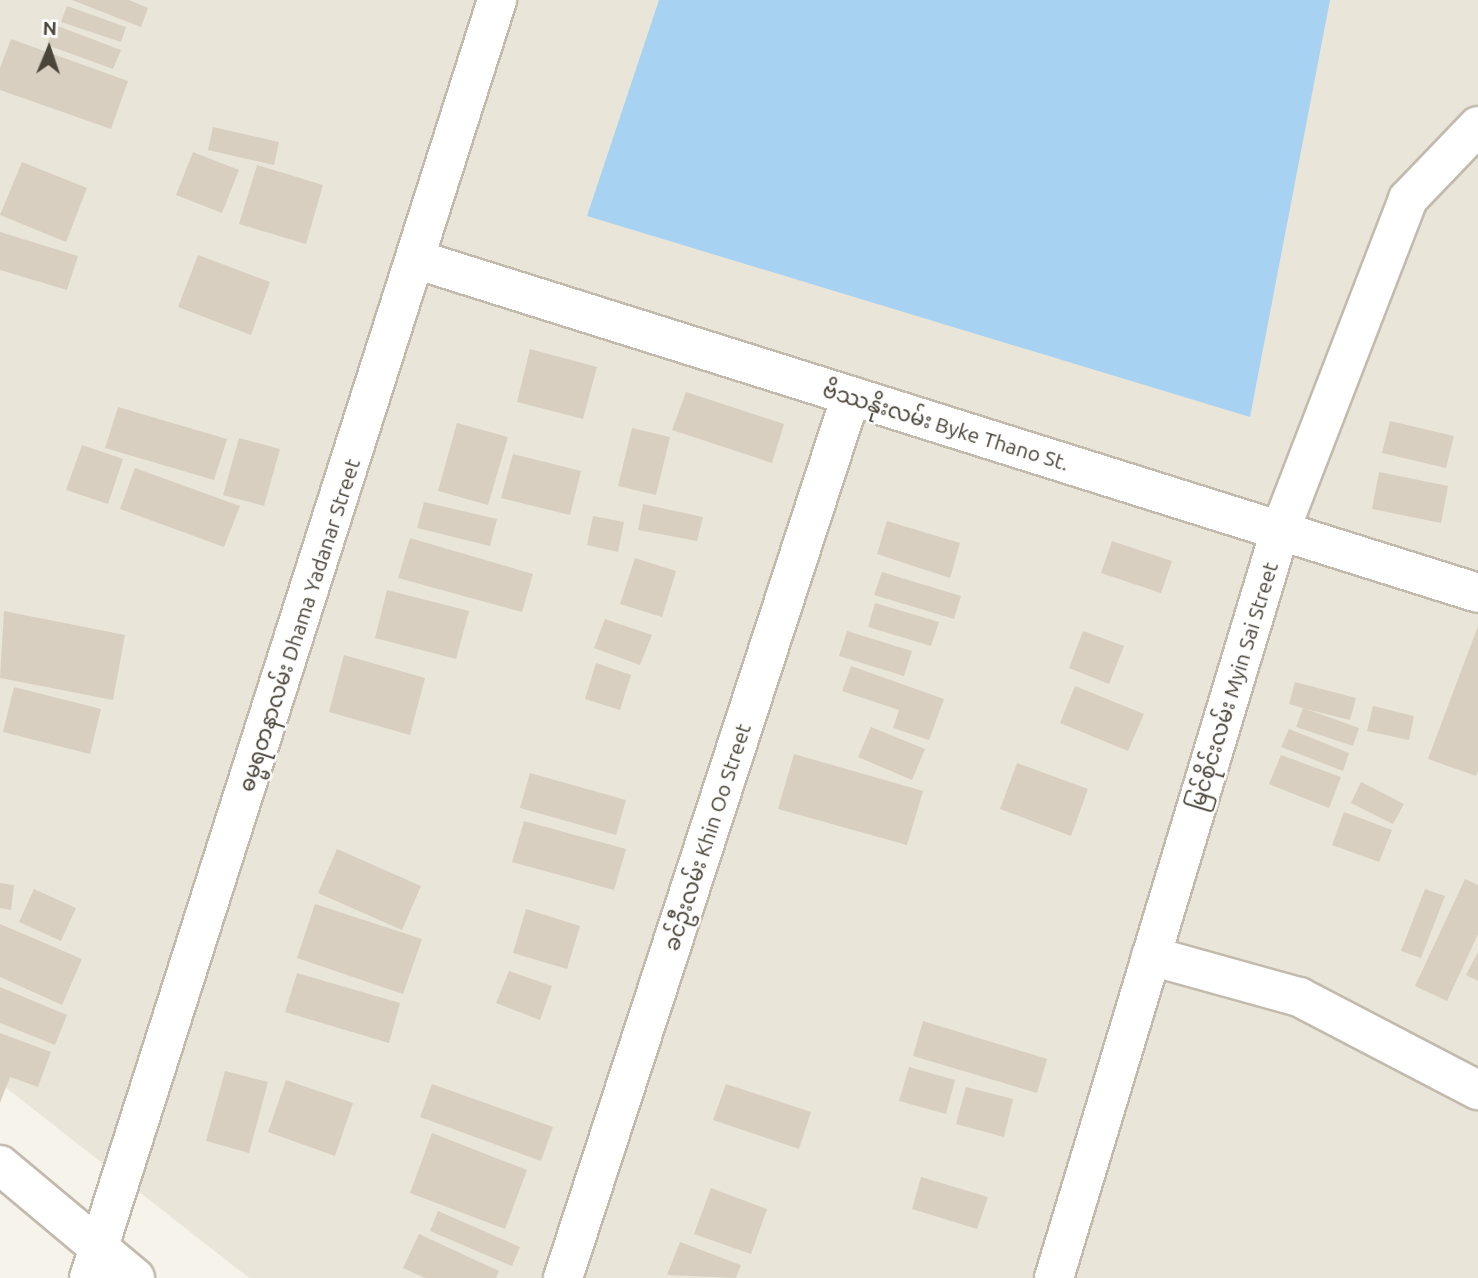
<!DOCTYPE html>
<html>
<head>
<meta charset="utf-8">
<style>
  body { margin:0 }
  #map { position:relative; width:1478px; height:1278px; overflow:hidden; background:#f6f3eb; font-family:Ubuntu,"Noto Sans Myanmar",sans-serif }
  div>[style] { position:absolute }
  .residential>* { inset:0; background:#eae5d9 }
  .water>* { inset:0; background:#a8d2f2 }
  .building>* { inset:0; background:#d8cfc0 }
  .roads { filter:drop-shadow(2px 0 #c2bbad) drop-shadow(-2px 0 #c2bbad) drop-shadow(0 2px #c2bbad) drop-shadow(0 -2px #c2bbad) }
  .minor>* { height:38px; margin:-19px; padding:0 19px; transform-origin:19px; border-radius:19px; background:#fff }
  span { translate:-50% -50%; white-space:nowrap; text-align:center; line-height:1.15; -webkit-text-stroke:5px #fff; paint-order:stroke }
  .street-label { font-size:21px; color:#4a4439 }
  .north { position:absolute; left:14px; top:14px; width:70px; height:70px; -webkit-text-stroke:5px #fff; paint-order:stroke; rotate:2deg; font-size:19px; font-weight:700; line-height:28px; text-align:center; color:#4a4439 }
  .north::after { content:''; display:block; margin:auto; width:24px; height:32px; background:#4a4439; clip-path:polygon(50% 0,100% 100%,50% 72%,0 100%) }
</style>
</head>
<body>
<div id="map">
  <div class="residential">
    <div style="clip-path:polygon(0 0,1478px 0,1478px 1278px,249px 1278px,0 1083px)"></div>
  </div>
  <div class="water">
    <div style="clip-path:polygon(659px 0,1330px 0,1250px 417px,587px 216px)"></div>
  </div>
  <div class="building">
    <div style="clip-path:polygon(72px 0,129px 0,148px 8px,141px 27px)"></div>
    <div style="clip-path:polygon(67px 6px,126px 27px,121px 42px,61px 22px)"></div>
    <div style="clip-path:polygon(55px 25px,121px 50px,113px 69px,47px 45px)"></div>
    <div style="clip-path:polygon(11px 39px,128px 81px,111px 129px,0 90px,0 68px)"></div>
    <div style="clip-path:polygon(213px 127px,279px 142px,274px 165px,208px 150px)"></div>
    <div style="clip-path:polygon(193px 152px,239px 170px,222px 213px,176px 195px)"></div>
    <div style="clip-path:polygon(22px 162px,87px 188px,66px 242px,0 215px)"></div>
    <div style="clip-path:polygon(257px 165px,323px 185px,306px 244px,239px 224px)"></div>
    <div style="clip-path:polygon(0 232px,78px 256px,67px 290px,0 270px)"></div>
    <div style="clip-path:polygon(198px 255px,270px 282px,251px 335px,178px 307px)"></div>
    <div style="clip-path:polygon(530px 349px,597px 367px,583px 419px,517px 402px)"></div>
    <div style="clip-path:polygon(686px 392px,784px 424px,772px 463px,672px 430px)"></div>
    <div style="clip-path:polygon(118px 407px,227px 439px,214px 480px,105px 448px)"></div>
    <div style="clip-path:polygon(1390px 421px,1454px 436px,1446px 468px,1382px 453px)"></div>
    <div style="clip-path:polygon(457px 423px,508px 437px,488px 505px,438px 491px)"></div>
    <div style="clip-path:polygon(632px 428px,670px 437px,656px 495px,618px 486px)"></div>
    <div style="clip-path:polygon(239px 438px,280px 449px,264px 506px,223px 495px)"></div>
    <div style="clip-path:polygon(82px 445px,123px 459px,108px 504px,66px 490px)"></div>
    <div style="clip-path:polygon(513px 454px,581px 471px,570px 515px,501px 498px)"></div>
    <div style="clip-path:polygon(135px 468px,240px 506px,224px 547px,120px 509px)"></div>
    <div style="clip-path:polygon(1379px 472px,1448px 486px,1441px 523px,1372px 509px)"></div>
    <div style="clip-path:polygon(424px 502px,497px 519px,490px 546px,417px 528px)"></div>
    <div style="clip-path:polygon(643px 504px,703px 517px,697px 541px,638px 530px)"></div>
    <div style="clip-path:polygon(593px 516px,624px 522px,618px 552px,587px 545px)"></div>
    <div style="clip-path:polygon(887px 521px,960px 543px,950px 578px,877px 554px)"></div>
    <div style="clip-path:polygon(410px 538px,533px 574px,522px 612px,398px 578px)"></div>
    <div style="clip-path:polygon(1112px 541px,1172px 561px,1161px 593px,1101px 573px)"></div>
    <div style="clip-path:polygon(635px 558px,676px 571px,662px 617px,620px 604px)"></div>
    <div style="clip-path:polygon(882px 572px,961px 596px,954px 619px,874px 595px)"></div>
    <div style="clip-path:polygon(387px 590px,469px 611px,456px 659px,375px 638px)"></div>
    <div style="clip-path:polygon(875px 603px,939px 622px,931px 646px,868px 627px)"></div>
    <div style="clip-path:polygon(4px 611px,125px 635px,113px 700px,0 678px)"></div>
    <div style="clip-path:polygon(605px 619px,652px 635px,640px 665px,594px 648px)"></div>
    <div style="clip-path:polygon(1478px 626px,1478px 771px,1476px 776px,1428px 759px)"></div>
    <div style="clip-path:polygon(847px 631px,912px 651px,904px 676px,839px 656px)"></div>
    <div style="clip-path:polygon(1083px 631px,1124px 646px,1109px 684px,1069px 668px)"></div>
    <div style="clip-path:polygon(344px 655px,425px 678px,410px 735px,329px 712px)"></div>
    <div style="clip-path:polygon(596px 663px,631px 675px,620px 710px,585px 699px)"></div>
    <div style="clip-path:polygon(851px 666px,944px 699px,929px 740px,893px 728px,899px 710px,842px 691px)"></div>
    <div style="clip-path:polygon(1295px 682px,1356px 698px,1350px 720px,1306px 709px,1359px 728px,1353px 746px,1296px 727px,1303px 708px,1289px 704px)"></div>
    <div style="clip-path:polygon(1075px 686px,1144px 714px,1128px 751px,1060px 723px)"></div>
    <div style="clip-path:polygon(14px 687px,101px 709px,90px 754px,3px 732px)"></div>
    <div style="clip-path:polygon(1373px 706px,1414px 716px,1409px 740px,1367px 731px)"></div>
    <div style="clip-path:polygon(871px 727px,925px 749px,912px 780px,858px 757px)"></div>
    <div style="clip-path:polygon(1289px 729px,1349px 753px,1343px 771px,1281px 747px)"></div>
    <div style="clip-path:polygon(794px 754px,923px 791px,907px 845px,778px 809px)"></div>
    <div style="clip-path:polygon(1281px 755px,1341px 777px,1329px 808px,1269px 784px)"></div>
    <div style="clip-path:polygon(1017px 763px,1088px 789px,1071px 836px,1000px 809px)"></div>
    <div style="clip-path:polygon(530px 773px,626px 800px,616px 835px,520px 808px)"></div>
    <div style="clip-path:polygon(1361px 782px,1404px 804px,1393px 824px,1351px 803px)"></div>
    <div style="clip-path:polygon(1344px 812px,1392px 830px,1379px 862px,1332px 845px)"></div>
    <div style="clip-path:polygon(524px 821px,626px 849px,614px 890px,512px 862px)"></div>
    <div style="clip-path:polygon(337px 849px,421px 886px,402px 930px,318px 893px)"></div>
    <div style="clip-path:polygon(1465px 879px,1478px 885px,1478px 934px,1447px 1001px,1415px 986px)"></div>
    <div style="clip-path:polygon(0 883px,14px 885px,11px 910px,0 908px)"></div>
    <div style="clip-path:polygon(34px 889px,76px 908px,61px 941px,19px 922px)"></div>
    <div style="clip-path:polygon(1425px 889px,1445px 896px,1421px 958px,1401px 951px)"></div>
    <div style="clip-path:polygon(315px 904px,422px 939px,403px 994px,297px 958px)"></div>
    <div style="clip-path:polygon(526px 909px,580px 926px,567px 969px,513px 953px)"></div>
    <div style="clip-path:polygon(0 924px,82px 959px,62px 1005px,0 977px)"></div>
    <div style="clip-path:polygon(1478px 952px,1478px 981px,1466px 975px)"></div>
    <div style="clip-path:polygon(509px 971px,552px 986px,540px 1020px,496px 1003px)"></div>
    <div style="clip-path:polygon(297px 973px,400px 1003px,389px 1043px,285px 1012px)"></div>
    <div style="clip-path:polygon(0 987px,67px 1015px,55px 1045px,0 1023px)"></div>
    <div style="clip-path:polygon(923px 1021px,1047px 1059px,1037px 1093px,913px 1056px)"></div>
    <div style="clip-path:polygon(0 1033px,51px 1052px,38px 1087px,10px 1077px,0 1103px)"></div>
    <div style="clip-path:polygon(909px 1067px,955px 1080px,946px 1114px,899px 1101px)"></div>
    <div style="clip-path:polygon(225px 1071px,268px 1082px,249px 1153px,206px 1141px)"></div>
    <div style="clip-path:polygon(286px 1080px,353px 1103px,335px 1156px,268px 1132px)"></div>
    <div style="clip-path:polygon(432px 1084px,553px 1127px,541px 1161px,420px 1117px)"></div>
    <div style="clip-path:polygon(726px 1084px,811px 1112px,799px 1149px,713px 1120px)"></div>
    <div style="clip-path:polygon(966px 1087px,1013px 1099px,1004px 1137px,956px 1124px)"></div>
    <div style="clip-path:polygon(432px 1133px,527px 1170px,505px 1229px,410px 1193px)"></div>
    <div style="clip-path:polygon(921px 1177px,988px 1197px,977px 1229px,912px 1209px)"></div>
    <div style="clip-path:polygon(711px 1188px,767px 1209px,751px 1254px,694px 1234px)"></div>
    <div style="clip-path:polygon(438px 1211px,520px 1247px,512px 1266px,430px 1231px)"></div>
    <div style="clip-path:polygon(419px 1234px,499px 1271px,496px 1278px,425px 1278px,403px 1268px)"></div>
    <div style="clip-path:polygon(680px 1242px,741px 1265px,736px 1278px,667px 1275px)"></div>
  </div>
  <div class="roads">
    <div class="minor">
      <div style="left:415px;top:259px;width:1114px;rotate:17.44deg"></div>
      <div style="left:1151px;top:956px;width:154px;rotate:15.5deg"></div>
      <div style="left:1299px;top:997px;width:202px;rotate:27.5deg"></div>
      <div style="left:0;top:1165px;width:176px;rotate:39.9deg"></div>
      <div style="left:89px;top:1278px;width:1342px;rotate:-72.29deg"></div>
      <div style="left:563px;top:1278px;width:928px;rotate:-71.92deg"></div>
      <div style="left:1054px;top:1278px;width:780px;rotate:-73.17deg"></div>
      <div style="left:1280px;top:531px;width:356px;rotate:-68.9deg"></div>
      <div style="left:1408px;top:199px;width:101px;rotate:-46.2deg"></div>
    </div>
  </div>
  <div class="street-label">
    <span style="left:946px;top:426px;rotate:17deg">ဗိဿနိုးလမ်း Byke Thano St.</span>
    <span style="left:299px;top:625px;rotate:-72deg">ဓမ္မရတနာလမ်း Dhama Yadanar Street</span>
    <span style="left:1233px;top:686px;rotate:-73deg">မြင်စိုင်းလမ်း Myin Sai Street</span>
    <span style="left:707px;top:837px;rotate:-72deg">ခင်ဦးလမ်း Khin Oo Street</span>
  </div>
  <div class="north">N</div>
</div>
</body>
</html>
